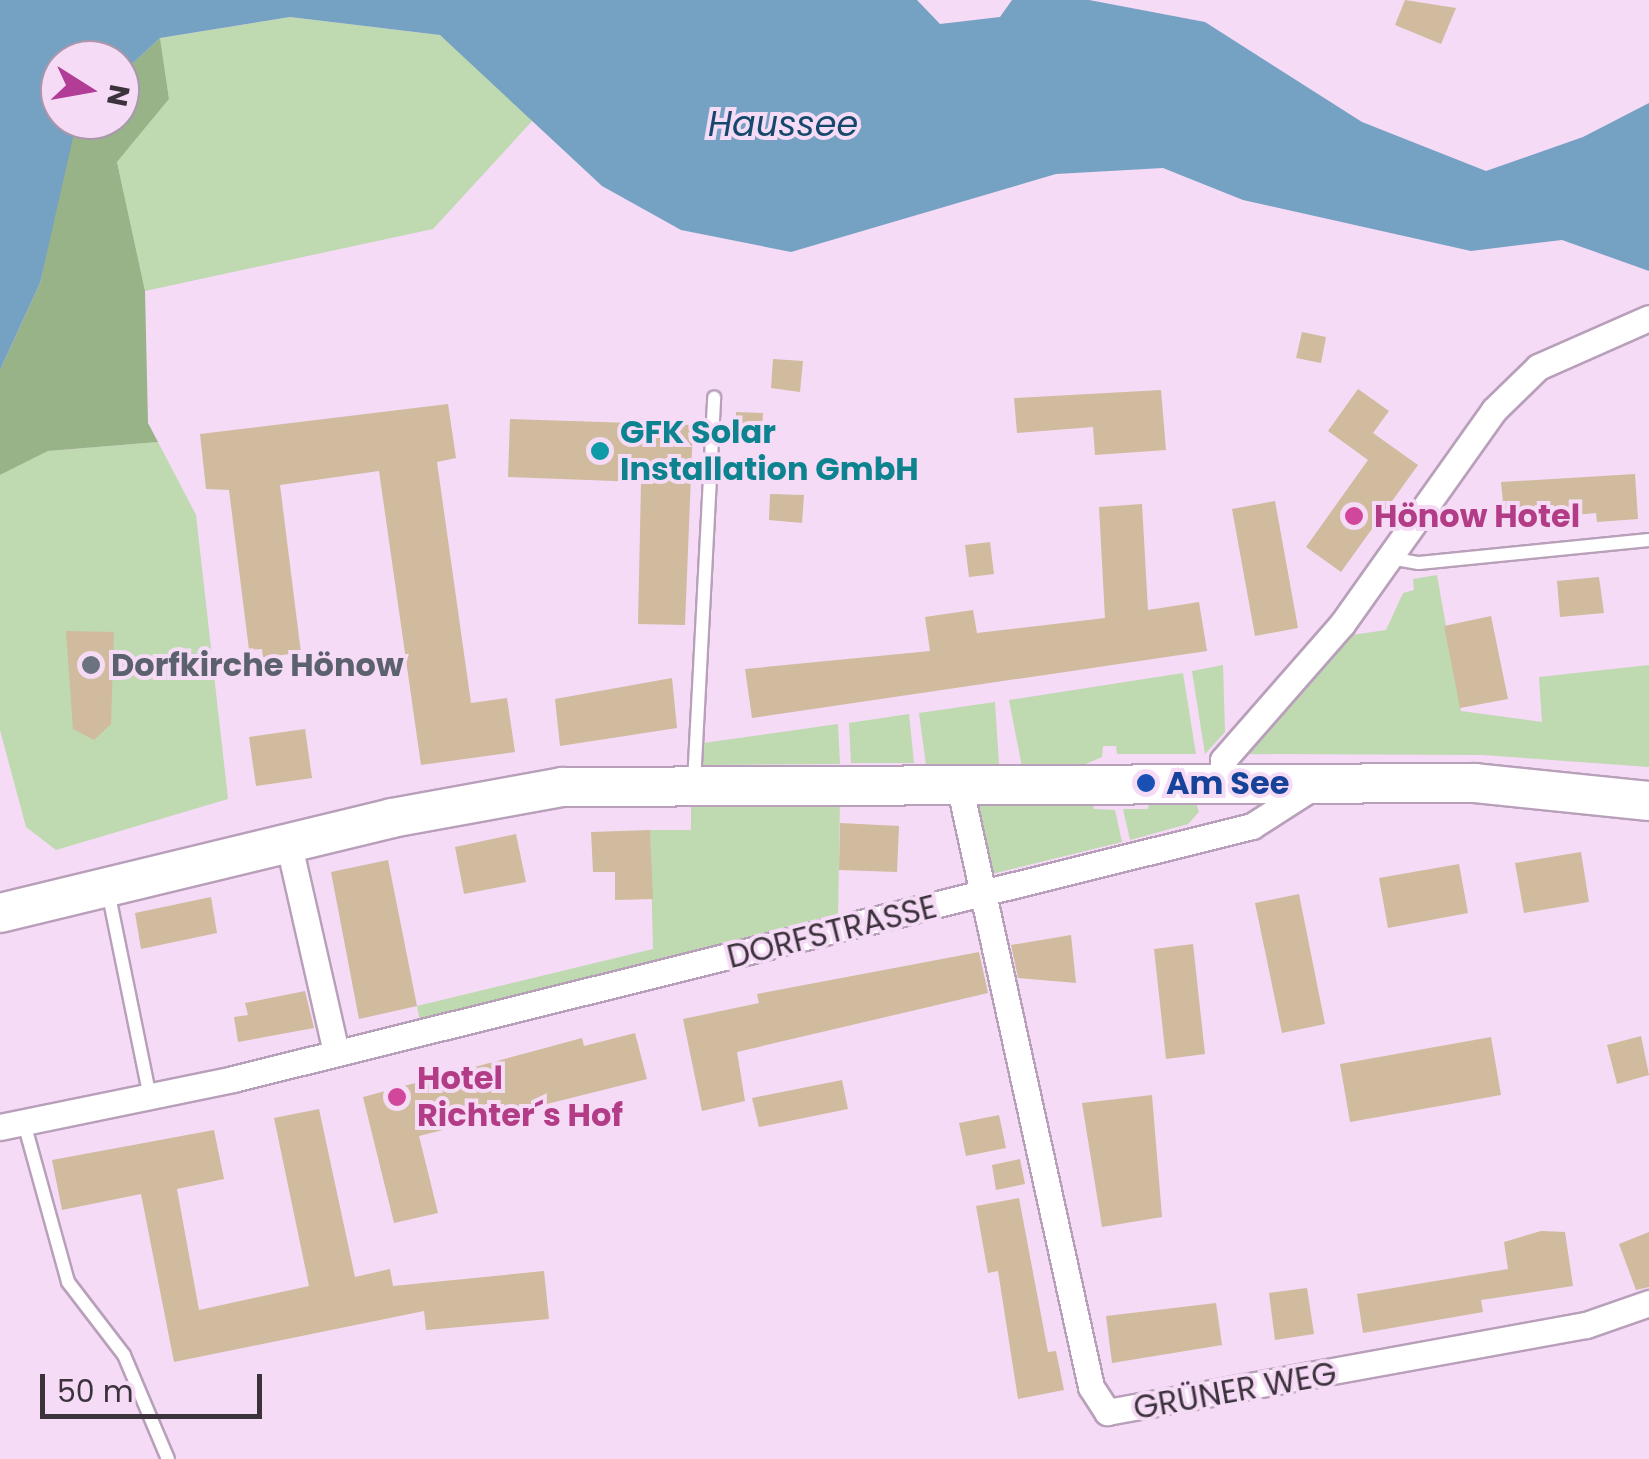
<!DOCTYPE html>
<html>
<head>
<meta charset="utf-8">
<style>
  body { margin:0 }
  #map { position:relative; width:1649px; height:1459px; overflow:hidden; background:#f5dbf6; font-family:Poppins,sans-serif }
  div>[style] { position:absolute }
  .green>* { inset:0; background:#bfd9b1 }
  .forest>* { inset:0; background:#97b387 }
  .water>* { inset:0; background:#75a1c3 }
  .building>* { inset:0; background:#d0bb9e }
  .roads { filter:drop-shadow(2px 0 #b9a0ba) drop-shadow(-2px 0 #b9a0ba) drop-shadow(0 2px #b9a0ba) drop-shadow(0 -2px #b9a0ba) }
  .service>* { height:12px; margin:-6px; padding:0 6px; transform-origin:6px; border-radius:6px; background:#fff }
  .minor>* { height:25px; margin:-12.5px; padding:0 12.5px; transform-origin:12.5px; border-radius:12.5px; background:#fff }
  .secondary>* { height:38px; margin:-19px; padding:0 19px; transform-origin:19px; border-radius:19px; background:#fff }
  .dots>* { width:28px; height:28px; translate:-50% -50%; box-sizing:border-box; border:5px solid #f5dbf6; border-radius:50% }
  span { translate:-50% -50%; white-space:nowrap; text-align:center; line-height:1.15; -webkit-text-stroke:8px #f5dbf6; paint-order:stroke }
  .culture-label { font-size:32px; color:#0d838f; font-weight:700 }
  .left { translate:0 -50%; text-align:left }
  .hotel-label { font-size:32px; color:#b23c85; font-weight:700 }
  .worship-label { font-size:32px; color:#5b616d; font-weight:700 }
  .transit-label { font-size:32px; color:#164399; font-weight:700 }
  .street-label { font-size:32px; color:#3c323c }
  .water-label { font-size:35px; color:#15496b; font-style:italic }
  .north { position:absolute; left:40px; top:40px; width:100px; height:100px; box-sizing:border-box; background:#f5dbf6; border:2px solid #ab97ac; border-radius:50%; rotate:101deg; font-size:28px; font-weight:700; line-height:40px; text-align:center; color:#3c323c }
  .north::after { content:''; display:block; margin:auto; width:35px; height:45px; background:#b13d97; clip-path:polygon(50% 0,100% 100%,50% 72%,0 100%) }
  .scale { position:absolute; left:40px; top:1374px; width:222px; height:45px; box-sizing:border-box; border:5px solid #3c323c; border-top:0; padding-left:12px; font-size:30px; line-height:35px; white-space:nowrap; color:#3c323c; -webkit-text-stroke:8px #f5dbf6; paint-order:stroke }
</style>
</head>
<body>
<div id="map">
  <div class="green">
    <div style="clip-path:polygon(290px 17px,440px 35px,534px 119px,433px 229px,145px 291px,117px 162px,169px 99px,160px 38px)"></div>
    <div style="clip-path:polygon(158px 442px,196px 515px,228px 799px,56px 850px,26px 827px,0 730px,0 475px,48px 451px)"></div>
    <div style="clip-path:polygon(1437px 575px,1461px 711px,1542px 722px,1539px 677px,1649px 665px,1649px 767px,1483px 755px,1240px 754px,1352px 635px,1386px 630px,1403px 593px,1414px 590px,1413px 579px)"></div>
    <div style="clip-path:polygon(1223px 665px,1225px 732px,1205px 754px,1192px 671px)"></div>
    <div style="clip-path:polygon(1183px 673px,1196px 754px,1117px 754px,1116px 746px,1103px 746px,1102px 757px,1083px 765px,1022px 767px,1009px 700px)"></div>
    <div style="clip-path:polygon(995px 702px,999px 765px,926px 765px,919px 713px)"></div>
    <div style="clip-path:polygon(909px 714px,914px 763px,851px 763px,849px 723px)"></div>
    <div style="clip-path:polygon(838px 724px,840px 764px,703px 765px,703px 743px)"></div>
    <div style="clip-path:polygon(691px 800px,840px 800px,838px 916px,420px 1021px,417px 1006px,653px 949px,650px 830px,691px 830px)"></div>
    <div style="clip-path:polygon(974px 801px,1093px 802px,1094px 809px,1115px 810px,1122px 842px,992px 874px)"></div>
    <div style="clip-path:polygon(1149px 802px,1196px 803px,1199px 812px,1188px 824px,1130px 840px,1123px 809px,1148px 809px)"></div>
  </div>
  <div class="forest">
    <div style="clip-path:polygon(160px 38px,169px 99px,117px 162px,145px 291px,148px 423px,158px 442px,48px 451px,0 475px,0 370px,40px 283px,70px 128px,77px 120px,120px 120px,120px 75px)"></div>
  </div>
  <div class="water">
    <div style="clip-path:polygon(0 0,917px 0,940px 24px,1000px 17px,1012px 0,1089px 0,1205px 22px,1362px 122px,1486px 171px,1583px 137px,1649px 103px,1649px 271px,1562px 240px,1471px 251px,1243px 200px,1163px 168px,1056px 174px,791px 252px,681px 230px,602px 186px,440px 35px,290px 17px,160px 38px,120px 75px,120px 60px,60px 60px,60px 120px,77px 120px,40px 283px,0 370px)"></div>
  </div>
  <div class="building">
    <div style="clip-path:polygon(1405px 0,1456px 8px,1441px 44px,1395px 25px)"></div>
    <div style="clip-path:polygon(1302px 332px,1326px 337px,1321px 363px,1296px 358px)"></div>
    <div style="clip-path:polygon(773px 359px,803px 361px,800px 392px,771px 388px)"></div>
    <div style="clip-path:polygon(1358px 389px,1389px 411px,1373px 433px,1418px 465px,1341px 572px,1306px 547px,1368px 460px,1328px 431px)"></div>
    <div style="clip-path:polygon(1161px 390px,1166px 450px,1095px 455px,1093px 427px,1017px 433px,1014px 398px)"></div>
    <div style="clip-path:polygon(448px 404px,456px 458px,437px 462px,471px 703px,507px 698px,515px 752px,421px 765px,379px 471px,280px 485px,301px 653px,263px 657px,262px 649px,249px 650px,229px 490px,206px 489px,200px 434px)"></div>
    <div style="clip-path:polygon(736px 412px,763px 413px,761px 442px,735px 439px)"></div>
    <div style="clip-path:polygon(510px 419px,693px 425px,685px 625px,638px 624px,641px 482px,508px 477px)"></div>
    <div style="clip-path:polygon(1635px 474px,1638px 519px,1597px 522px,1596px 513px,1505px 522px,1501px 482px)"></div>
    <div style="clip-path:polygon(770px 494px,804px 495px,802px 523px,769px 520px)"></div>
    <div style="clip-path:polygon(1275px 501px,1298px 628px,1255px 636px,1232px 509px)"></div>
    <div style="clip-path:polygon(1142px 504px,1148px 610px,1199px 602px,1207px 651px,752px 718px,745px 669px,930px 651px,925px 617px,973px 610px,977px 633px,1105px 618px,1099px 507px)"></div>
    <div style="clip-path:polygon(990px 542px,994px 574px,969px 577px,965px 545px)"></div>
    <div style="clip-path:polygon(1599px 577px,1604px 613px,1560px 617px,1557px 581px)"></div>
    <div style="clip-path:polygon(1491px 616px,1508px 699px,1460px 708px,1444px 626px)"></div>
    <div style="clip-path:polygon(66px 631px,114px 632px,111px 724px,94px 740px,73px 729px)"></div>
    <div style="clip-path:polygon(672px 678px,677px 728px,560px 746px,555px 699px)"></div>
    <div style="clip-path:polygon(305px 729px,312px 778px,256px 786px,249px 737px)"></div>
    <div style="clip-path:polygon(840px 823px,899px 826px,897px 872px,839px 870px)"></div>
    <div style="clip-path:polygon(650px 830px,653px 899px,615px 900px,615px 872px,593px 872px,591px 832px)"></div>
    <div style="clip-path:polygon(516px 834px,526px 882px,464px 894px,455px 847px)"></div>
    <div style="clip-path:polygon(1581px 852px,1589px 902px,1524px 913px,1515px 863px)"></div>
    <div style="clip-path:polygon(388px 860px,417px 1006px,359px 1019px,331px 872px)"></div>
    <div style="clip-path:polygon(1459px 864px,1468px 913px,1388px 928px,1379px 878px)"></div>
    <div style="clip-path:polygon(1299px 894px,1325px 1024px,1282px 1033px,1255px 903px)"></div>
    <div style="clip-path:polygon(211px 897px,217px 933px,141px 949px,135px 913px)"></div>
    <div style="clip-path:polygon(1071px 935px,1076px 983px,1018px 978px,1011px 945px)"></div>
    <div style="clip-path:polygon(1193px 944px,1205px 1054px,1166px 1059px,1154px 949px)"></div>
    <div style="clip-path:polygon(979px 952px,988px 993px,737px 1052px,745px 1101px,702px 1111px,683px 1019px,759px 1003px,757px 994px)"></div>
    <div style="clip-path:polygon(305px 991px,314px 1028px,238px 1042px,234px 1017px,248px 1015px,245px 1003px)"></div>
    <div style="clip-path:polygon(635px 1033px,647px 1079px,419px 1136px,438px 1213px,394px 1223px,363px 1097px,582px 1038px,584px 1046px)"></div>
    <div style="clip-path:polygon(1641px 1036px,1649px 1075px,1617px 1084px,1607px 1045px)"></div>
    <div style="clip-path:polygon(1491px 1037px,1501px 1095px,1350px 1122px,1340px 1064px)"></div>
    <div style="clip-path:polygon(842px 1080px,848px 1109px,759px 1127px,752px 1098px)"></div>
    <div style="clip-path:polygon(1152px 1095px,1162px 1217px,1102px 1227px,1082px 1103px)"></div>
    <div style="clip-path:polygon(319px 1109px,355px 1277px,390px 1269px,393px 1286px,544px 1271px,549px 1319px,426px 1330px,424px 1311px,174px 1362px,141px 1194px,62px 1210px,52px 1160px,214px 1130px,224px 1179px,177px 1189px,199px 1310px,309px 1286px,274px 1118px)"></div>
    <div style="clip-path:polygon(999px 1115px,1006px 1148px,966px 1156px,959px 1123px)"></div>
    <div style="clip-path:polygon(1020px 1159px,1025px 1184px,996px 1190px,992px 1165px)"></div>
    <div style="clip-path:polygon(1019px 1198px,1048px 1352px,1056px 1351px,1064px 1390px,1018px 1399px,998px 1271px,988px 1273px,976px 1206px)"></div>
    <div style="clip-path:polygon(1541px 1231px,1565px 1232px,1573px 1286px,1481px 1300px,1483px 1312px,1363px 1333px,1357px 1294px,1508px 1269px,1504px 1242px)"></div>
    <div style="clip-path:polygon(1649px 1232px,1649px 1287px,1636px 1290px,1619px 1244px)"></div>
    <div style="clip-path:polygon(1307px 1288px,1314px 1334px,1275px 1340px,1269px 1293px)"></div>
    <div style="clip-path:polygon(1216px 1303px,1222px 1345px,1112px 1363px,1106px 1316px)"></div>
  </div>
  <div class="roads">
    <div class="service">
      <div style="left:1390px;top:558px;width:29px;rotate:10deg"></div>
      <div style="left:1419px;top:563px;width:231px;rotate:-5.7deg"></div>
      <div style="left:694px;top:783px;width:386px;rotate:-87deg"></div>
      <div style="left:108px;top:891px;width:210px;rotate:78.5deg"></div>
      <div style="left:24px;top:1123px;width:165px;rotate:74.5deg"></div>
      <div style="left:68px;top:1282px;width:92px;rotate:52.5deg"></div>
      <div style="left:124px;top:1355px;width:113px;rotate:67.1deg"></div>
    </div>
    <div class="minor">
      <div style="left:1223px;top:782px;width:22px;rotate:-90deg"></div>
      <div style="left:1223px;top:760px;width:181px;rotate:-48.8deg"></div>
      <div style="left:1342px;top:624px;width:262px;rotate:-54.6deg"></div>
      <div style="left:1494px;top:410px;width:62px;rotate:-44.3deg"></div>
      <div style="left:1538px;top:367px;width:121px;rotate:-23.8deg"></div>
      <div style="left:959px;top:784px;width:617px;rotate:77.65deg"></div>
      <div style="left:1091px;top:1387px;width:30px;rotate:57deg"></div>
      <div style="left:1107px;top:1412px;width:487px;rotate:-10.3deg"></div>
      <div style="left:1586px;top:1325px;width:67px;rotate:-19.2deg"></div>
      <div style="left:288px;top:841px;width:217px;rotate:77.2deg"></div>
      <div style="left:0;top:1127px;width:238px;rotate:-11.6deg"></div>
      <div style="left:233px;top:1079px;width:1050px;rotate:-13.94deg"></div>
      <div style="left:1252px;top:826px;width:76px;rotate:-32.6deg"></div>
    </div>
    <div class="secondary">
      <div style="left:0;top:913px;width:403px;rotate:-13.6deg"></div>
      <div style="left:392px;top:818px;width:173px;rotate:-10.3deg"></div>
      <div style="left:562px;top:787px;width:913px;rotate:-0.25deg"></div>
      <div style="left:1475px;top:783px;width:175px;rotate:5.9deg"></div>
    </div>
  </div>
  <div class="dots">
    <div style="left:600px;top:451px;background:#0f9aa8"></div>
    <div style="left:1354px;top:516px;background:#d1479c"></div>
    <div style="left:91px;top:665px;background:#6b7280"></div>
    <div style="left:1146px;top:783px;background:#1a4fb4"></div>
    <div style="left:397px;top:1097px;background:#d1479c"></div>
  </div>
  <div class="culture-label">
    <span class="left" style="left:620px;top:451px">GFK Solar<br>Installation GmbH</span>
  </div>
  <div class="hotel-label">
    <span class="left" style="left:1374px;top:516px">Hönow Hotel</span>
    <span class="left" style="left:417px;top:1097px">Hotel<br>Richter´s Hof</span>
  </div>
  <div class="worship-label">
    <span class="left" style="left:111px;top:665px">Dorfkirche Hönow</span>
  </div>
  <div class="transit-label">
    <span class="left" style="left:1166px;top:783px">Am See</span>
  </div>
  <div class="street-label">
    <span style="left:832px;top:932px;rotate:-14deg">DORFSTRASSE</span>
    <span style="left:1235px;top:1391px;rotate:-10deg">GRÜNER WEG</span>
  </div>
  <div class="water-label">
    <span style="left:783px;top:124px">Haussee</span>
  </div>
  <div class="north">N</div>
  <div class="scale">50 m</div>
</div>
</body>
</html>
